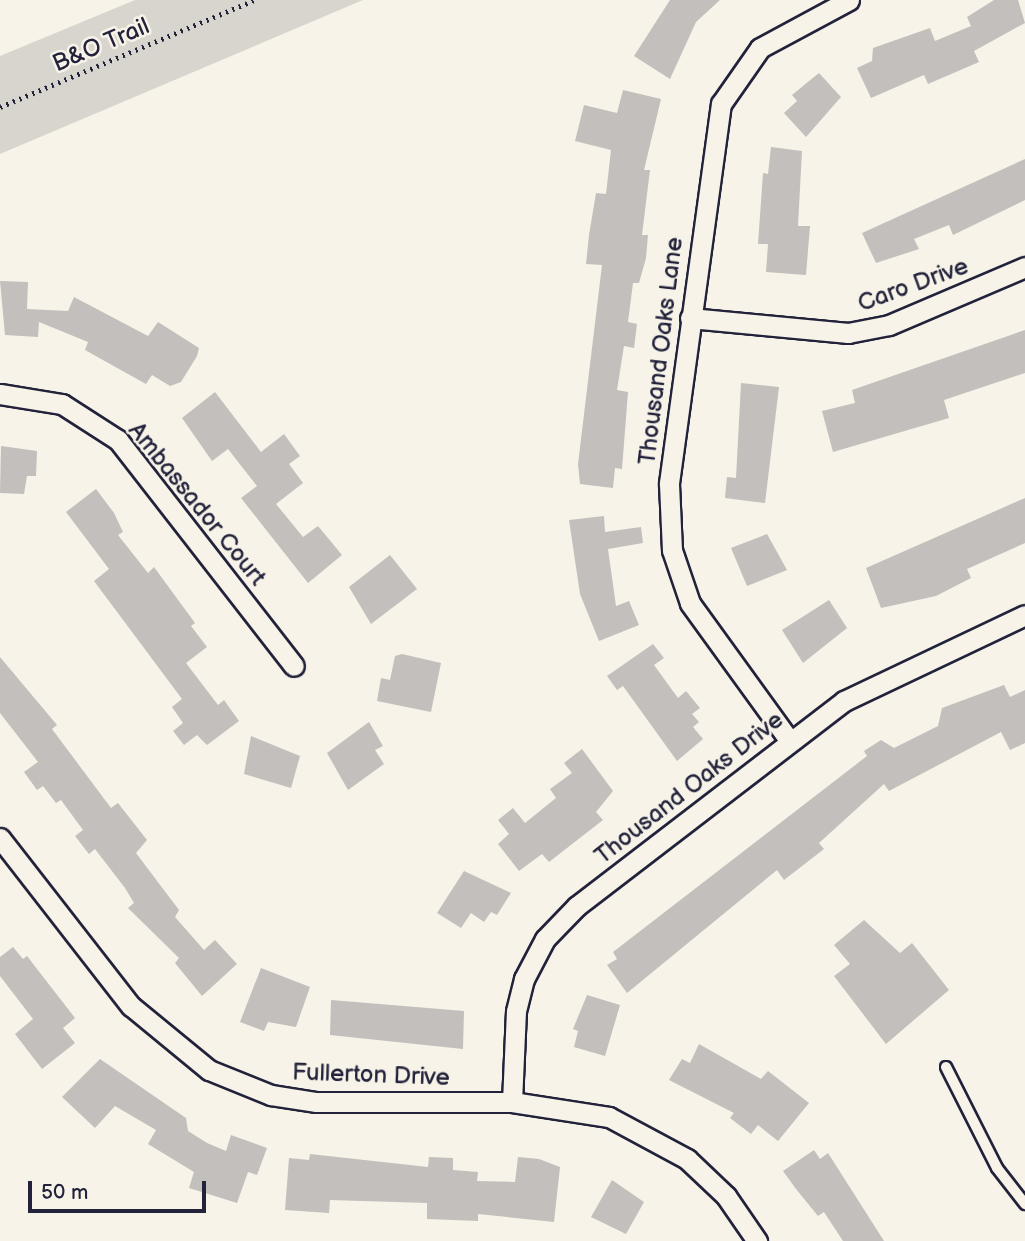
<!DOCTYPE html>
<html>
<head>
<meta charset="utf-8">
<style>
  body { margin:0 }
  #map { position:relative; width:1025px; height:1241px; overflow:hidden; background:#f7f3e8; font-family:"Balsamiq Sans",sans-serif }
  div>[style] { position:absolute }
  .green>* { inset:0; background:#d8d5cf }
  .building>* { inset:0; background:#c2bfbd }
  .path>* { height:4.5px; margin-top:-2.25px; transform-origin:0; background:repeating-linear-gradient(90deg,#22223b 0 2px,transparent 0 7px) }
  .roads { filter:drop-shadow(2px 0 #22223b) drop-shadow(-2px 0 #22223b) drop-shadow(0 2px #22223b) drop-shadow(0 -2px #22223b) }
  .lane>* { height:10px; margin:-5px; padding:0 5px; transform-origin:5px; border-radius:5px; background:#f7f3e8 }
  .street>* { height:19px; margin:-9.5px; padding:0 9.5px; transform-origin:9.5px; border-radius:9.5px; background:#f7f3e8 }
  span { translate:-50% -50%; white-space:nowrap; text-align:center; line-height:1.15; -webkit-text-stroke:5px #f7f3e8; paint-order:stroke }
  .street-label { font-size:24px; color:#22223b }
  .scale { position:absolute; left:28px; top:1181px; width:178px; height:32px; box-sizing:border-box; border:4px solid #22223b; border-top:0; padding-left:9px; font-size:21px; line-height:24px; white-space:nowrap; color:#22223b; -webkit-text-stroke:5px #f7f3e8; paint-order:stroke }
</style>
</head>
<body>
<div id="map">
  <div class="green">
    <div style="clip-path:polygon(135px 0,363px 0,0 154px,0 56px)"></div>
  </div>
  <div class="building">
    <div style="clip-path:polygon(670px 0,720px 0,696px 22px,670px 79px,634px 56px)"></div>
    <div style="clip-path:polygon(994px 0,1018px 0,1025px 23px,974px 51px,979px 62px,928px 84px,924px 75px,871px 98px,857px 68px,872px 61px,873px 48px,930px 28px,935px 41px,971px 26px,967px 17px)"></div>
    <div style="clip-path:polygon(819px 73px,841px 97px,806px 137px,784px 113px,797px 101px,792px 95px)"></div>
    <div style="clip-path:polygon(623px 90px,661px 99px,644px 170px,650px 170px,642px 235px,648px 235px,646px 258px,639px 283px,633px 283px,628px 322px,637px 324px,634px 348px,624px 346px,617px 390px,628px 392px,622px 469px,615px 468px,613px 488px,580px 484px,578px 464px,602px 265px,586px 264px,589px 235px,596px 193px,606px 194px,611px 150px,575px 141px,584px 105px,617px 113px)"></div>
    <div style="clip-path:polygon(771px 147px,802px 151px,798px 226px,810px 226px,806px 275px,766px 272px,768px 244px,758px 244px,763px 173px,768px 174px)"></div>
    <div style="clip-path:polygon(1025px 159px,1025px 200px,953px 235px,949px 225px,914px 239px,919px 249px,876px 263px,862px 233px)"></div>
    <div style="clip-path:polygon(0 281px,28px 282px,27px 309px,68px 311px,74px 297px,148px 336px,158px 322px,199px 348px,197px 356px,181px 382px,170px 386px,152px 375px,146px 384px,85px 350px,88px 342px,39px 322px,38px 337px,5px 335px)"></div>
    <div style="clip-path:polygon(1025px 330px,1025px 373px,944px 400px,949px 418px,833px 452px,822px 411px,855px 403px,852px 390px)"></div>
    <div style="clip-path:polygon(741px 383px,779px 387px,765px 503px,725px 498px,727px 477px,736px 478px)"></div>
    <div style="clip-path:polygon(215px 392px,261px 452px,284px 434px,300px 456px,289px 464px,303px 483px,276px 504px,303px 537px,318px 526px,342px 555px,308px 583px,241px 498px,257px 486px,228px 449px,212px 461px,182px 418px)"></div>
    <div style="clip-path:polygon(1px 446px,37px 451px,36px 476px,27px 476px,24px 494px,0 493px)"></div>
    <div style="clip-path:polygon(96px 489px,114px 513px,123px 532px,118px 535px,148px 573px,154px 567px,195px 623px,191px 626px,207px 647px,186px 663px,218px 705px,224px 700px,239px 721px,207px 745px,197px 735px,184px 745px,173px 731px,183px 723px,172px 707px,182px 699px,94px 581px,109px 569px,66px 512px)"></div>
    <div style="clip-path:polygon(1025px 498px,1025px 543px,967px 569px,971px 578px,936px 596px,881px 608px,866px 568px)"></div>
    <div style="clip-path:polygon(604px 516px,605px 532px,641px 527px,643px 543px,608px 549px,616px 606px,629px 601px,639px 625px,599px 641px,580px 594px,569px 520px)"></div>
    <div style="clip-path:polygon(767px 534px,787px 570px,747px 586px,731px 548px)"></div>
    <div style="clip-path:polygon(390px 555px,417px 589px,371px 624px,349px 587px)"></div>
    <div style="clip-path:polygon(829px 600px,847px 628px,803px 663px,782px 630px)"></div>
    <div style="clip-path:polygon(653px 644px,664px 658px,654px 665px,678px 698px,686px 691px,700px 708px,692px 714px,699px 722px,693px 727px,703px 739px,677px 761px,623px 686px,617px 690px,607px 676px)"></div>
    <div style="clip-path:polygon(402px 654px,441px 663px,431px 712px,377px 701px,381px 678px,390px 680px,395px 656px)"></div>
    <div style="clip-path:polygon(0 657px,57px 725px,52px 729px,111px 808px,118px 803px,147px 840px,136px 853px,179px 910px,175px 917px,204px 950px,215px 940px,237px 964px,202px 996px,175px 963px,179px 958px,128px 908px,134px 903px,125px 888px,95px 849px,89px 854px,75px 836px,83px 830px,61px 800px,56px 803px,43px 786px,37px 790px,24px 772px,38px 762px,0 713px)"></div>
    <div style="clip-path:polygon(1004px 685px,1010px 697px,1025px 690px,1025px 743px,1010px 750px,1001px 732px,889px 791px,884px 784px,819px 843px,824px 849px,784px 880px,777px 870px,627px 993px,607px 965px,617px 959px,613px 952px,867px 756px,864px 751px,881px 740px,894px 748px,938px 726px,942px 708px)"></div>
    <div style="clip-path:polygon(369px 722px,383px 746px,375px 750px,384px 764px,348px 790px,327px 753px)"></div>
    <div style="clip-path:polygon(251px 736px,300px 756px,291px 788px,244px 774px)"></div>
    <div style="clip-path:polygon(582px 749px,613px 791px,596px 812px,603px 820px,549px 862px,542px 854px,519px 871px,498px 844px,509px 834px,498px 820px,513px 808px,525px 823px,556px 798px,550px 789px,572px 773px,564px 763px)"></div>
    <div style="clip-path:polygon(464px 871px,511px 893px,497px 915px,491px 912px,484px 922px,471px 913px,461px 928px,437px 913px)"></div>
    <div style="clip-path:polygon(864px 920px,900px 953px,912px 943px,949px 990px,886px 1044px,834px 976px,850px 964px,834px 945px)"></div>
    <div style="clip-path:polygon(13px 947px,23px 959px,27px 956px,75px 1018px,63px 1028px,75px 1043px,42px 1069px,15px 1034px,33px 1019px,0 976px,0 957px)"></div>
    <div style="clip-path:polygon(261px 968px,310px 987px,296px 1027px,268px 1022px,264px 1031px,240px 1022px)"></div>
    <div style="clip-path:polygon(587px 995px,620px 1005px,605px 1056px,574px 1047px,578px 1031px,573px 1029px)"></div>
    <div style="clip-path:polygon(331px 1000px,464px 1011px,463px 1049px,330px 1035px)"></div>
    <div style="clip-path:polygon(699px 1044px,761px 1079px,768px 1071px,809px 1103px,778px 1141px,758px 1125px,751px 1134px,730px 1118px,734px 1113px,669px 1080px,682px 1059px,690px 1063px)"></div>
    <div style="clip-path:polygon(100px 1059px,186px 1118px,188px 1131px,207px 1143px,226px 1151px,231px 1135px,267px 1148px,257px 1175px,248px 1172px,237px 1203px,189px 1188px,194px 1172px,148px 1144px,156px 1130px,115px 1106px,95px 1128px,62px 1097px)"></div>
    <div style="clip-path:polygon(814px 1150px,820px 1159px,828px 1153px,884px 1241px,843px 1241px,824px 1212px,818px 1216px,796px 1189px,783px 1171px)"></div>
    <div style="clip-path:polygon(310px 1154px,428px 1167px,429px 1157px,453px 1158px,453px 1170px,478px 1172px,477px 1181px,515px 1182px,518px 1157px,539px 1159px,560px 1167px,554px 1222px,478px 1214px,478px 1221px,427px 1219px,427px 1203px,330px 1200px,329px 1213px,285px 1210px,289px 1158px,309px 1160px)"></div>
    <div style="clip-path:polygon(612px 1180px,644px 1202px,626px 1234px,591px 1217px)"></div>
  </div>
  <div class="path">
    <div style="left:0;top:107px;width:277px;rotate:-22.8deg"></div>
  </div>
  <div class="roads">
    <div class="lane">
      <div style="left:946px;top:1067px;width:113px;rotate:63.2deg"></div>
      <div style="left:997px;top:1168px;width:46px;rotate:52.1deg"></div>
    </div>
    <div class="street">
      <div style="left:690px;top:318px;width:159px;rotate:5.4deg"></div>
      <div style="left:848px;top:333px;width:42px;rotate:-11deg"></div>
      <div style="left:889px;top:325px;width:148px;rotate:-23.1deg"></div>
      <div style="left:0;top:394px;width:63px;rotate:9.2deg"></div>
      <div style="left:62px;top:404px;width:67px;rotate:32.7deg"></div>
      <div style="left:118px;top:440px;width:286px;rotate:52.1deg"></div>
      <div style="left:789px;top:740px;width:169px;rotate:-125.9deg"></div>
      <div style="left:690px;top:603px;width:56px;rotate:-108.8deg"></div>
      <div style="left:672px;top:550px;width:67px;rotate:-92.6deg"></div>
      <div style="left:669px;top:483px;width:383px;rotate:-82.2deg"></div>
      <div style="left:721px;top:104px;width:68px;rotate:-55.1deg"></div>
      <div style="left:760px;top:48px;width:101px;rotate:-28.3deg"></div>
      <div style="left:0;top:838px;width:213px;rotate:52.1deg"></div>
      <div style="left:131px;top:1006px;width:101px;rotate:39.4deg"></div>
      <div style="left:209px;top:1070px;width:67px;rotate:22deg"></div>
      <div style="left:271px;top:1095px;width:46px;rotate:8.8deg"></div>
      <div style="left:316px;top:1102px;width:196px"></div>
      <div style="left:512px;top:1102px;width:98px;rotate:8.8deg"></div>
      <div style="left:609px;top:1117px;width:89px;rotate:28.3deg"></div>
      <div style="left:687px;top:1159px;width:54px;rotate:43.5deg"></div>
      <div style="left:726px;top:1196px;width:55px;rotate:55.4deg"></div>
      <div style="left:512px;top:1102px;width:91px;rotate:-87.5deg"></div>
      <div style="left:516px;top:1011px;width:33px;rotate:-76deg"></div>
      <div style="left:524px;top:979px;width:45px;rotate:-62.3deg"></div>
      <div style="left:545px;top:939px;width:46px;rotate:-45.9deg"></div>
      <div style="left:577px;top:906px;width:337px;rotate:-37.5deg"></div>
      <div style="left:844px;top:701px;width:200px;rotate:-25.4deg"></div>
    </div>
  </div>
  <div class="street-label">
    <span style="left:101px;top:45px;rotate:-23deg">B&amp;O Trail</span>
    <span style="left:913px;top:285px;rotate:-20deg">Caro Drive</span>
    <span style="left:661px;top:351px;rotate:-83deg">Thousand Oaks Lane</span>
    <span style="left:197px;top:504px;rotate:51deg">Ambassador Court</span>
    <span style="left:689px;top:788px;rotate:-38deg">Thousand Oaks Drive</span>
    <span style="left:371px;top:1075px;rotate:2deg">Fullerton Drive</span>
  </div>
  <div class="scale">50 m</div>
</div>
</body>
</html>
